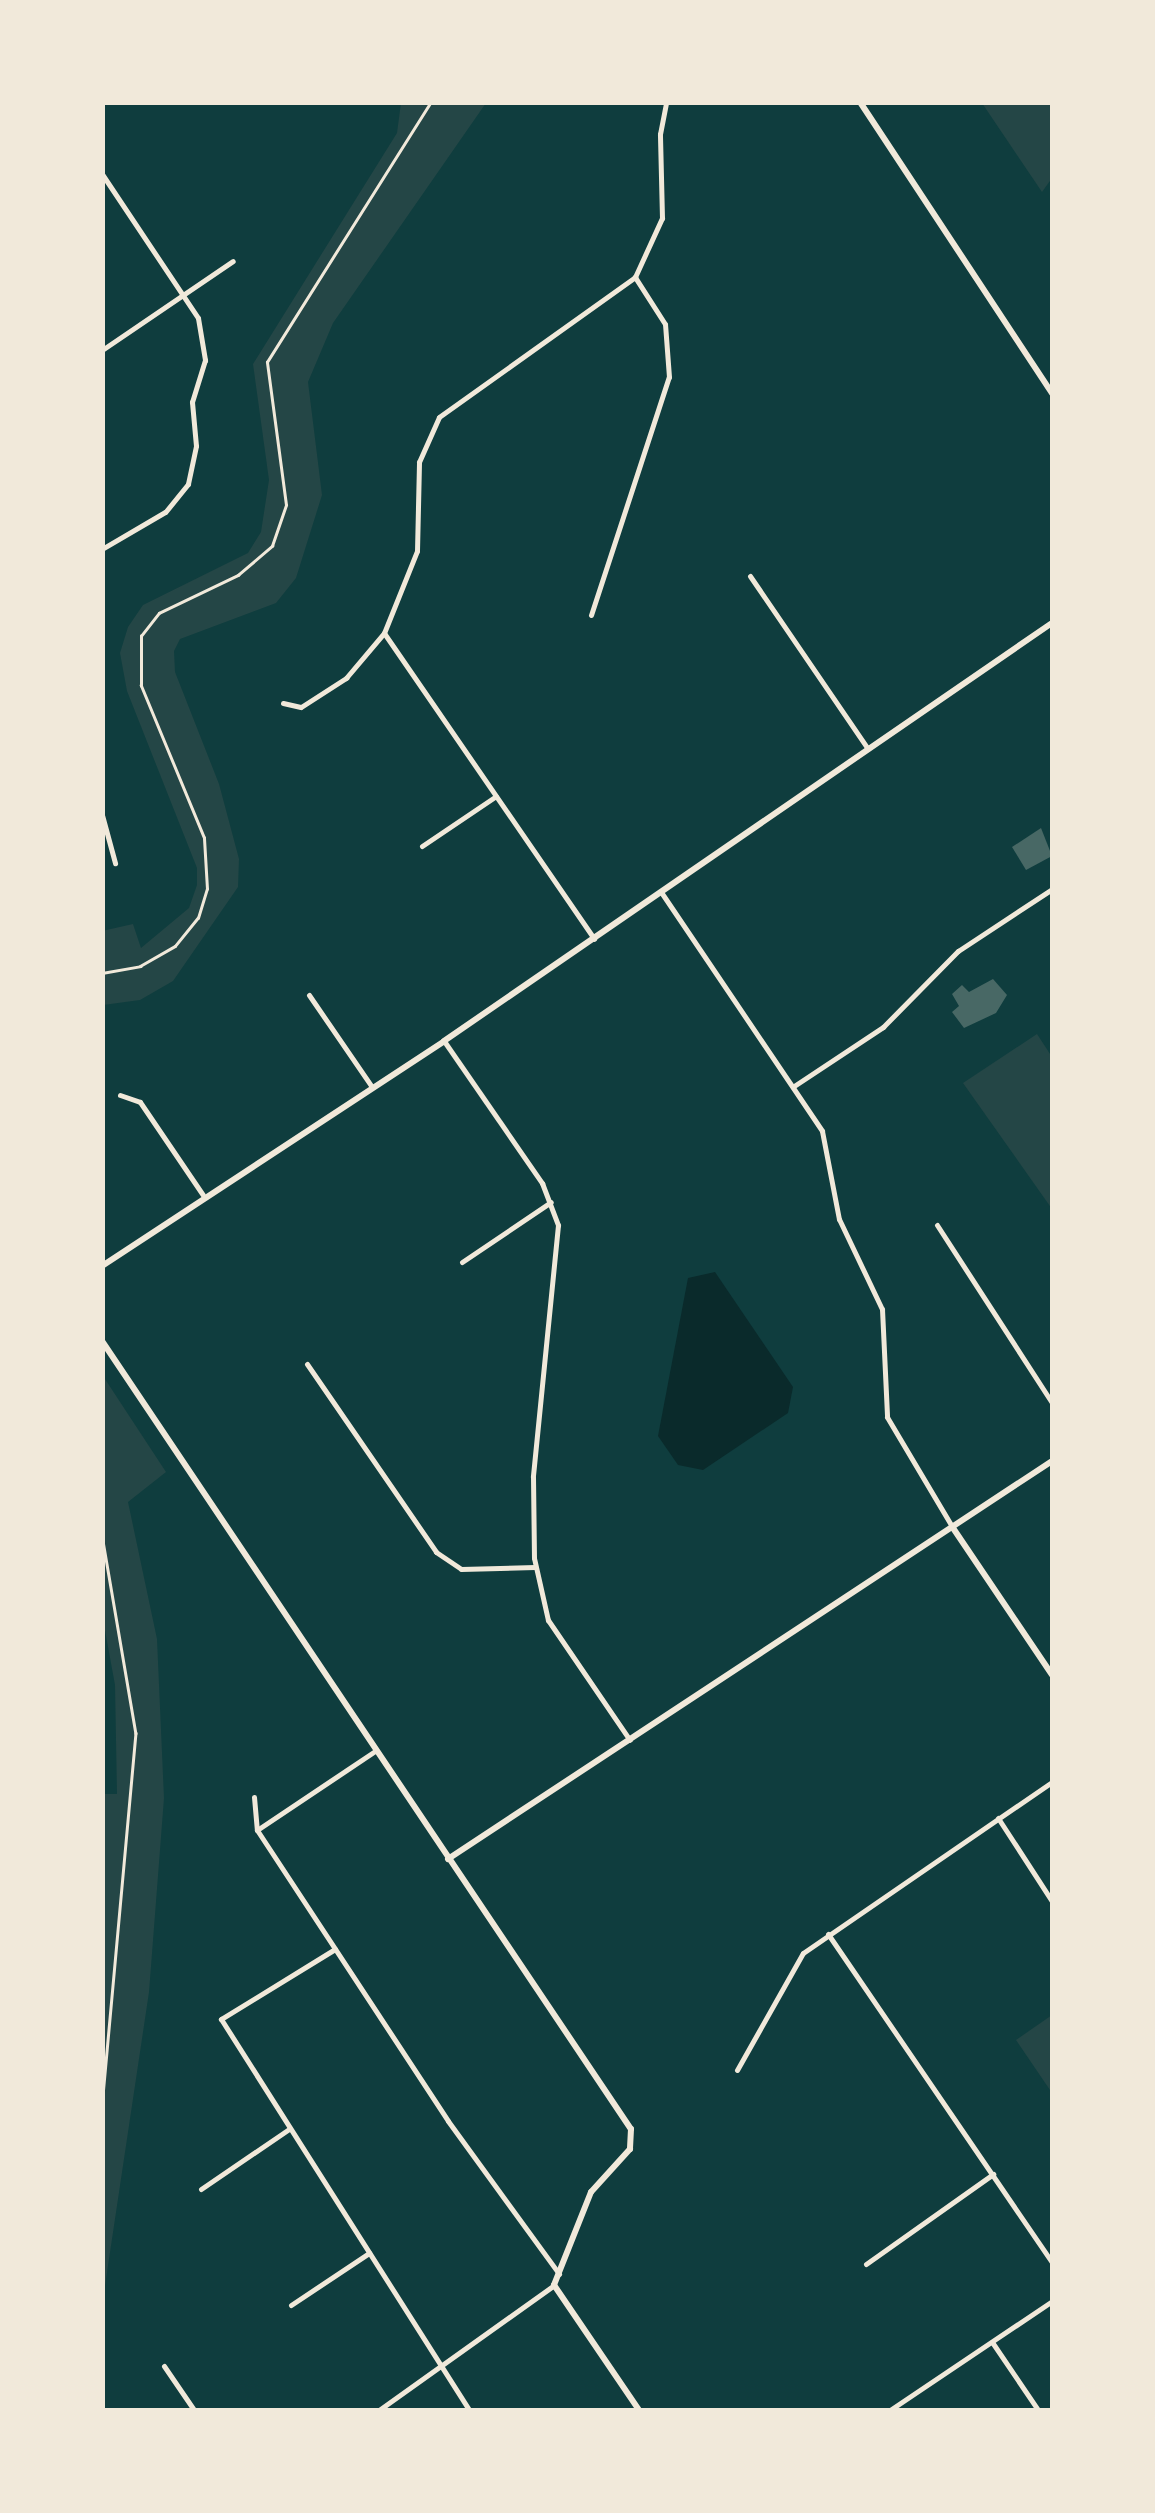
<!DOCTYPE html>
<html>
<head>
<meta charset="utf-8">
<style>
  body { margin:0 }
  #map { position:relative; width:1155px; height:2513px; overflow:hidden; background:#0f3d3e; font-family:Ubuntu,sans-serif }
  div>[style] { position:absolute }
  .green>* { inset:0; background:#244646 }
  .water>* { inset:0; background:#0a2a2b }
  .building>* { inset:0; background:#486865 }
  .path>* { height:2.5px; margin:-1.25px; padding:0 1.25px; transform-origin:1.25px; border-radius:1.25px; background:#f1e9da }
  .minor>* { height:5px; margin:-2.5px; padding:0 2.5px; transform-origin:2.5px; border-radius:2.5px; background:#f1e9da }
  .tertiary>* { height:6px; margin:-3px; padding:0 3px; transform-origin:3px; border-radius:3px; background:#f1e9da }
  span { translate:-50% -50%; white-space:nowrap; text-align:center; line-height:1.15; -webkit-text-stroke:9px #f1e9da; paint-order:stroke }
  .frame { position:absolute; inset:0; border:105px solid #f1e9da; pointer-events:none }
</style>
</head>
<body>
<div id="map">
  <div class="green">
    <div style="clip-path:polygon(401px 103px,486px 103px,333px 323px,308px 382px,322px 495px,296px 578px,276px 603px,180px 639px,174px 651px,175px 672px,219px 784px,239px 859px,238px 887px,173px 981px,140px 1000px,103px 1005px,102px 931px,133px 924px,141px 948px,189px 908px,197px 885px,197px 868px,127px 691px,120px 653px,128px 627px,143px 605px,248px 553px,261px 532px,269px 480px,253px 364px,397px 133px)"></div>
    <div style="clip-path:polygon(982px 103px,1050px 103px,1052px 178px,1042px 192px)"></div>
    <div style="clip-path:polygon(1037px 1034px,1052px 1057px,1052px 1209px,963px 1083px)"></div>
    <div style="clip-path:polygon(103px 1376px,166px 1472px,128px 1502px,157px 1639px,164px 1798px,149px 1992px,103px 2299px,102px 1794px,117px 1794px,115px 1685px,102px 1614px)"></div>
    <div style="clip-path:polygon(1052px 2015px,1052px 2093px,1016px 2040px)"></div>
  </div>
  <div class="water">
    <div style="clip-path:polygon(715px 1272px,793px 1387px,788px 1413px,703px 1470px,678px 1465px,658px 1436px,688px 1278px)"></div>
  </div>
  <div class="building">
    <div style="clip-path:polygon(1041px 828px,1052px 856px,1026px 870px,1012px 847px)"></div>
    <div style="clip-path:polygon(993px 979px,1007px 995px,996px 1013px,964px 1028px,952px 1012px,959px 1006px,952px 994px,962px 985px,969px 992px)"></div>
  </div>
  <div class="path">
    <div style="left:102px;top:973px;width:39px;rotate:-10deg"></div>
    <div style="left:140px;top:966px;width:40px;rotate:-29.7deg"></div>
    <div style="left:175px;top:946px;width:36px;rotate:-51deg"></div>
    <div style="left:198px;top:918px;width:30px;rotate:-73deg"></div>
    <div style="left:207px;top:889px;width:51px;rotate:-93.4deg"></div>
    <div style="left:204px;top:838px;width:165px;rotate:-112.5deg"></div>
    <div style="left:141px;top:686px;width:50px;rotate:-90deg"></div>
    <div style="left:141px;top:636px;width:29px;rotate:-52deg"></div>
    <div style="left:159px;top:613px;width:88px;rotate:-25.7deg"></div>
    <div style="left:238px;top:575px;width:45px;rotate:-40.5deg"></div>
    <div style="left:272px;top:546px;width:43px;rotate:-71.1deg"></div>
    <div style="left:286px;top:505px;width:144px;rotate:-97.6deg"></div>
    <div style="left:267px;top:362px;width:307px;rotate:-57.8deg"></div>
    <div style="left:102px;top:1535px;width:201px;rotate:80.3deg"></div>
    <div style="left:136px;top:1733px;width:379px;rotate:95.2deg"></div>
  </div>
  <div class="minor">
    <div style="left:102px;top:174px;width:173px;rotate:56.3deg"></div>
    <div style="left:198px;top:318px;width:43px;rotate:80.5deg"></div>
    <div style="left:205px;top:360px;width:44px;rotate:107.2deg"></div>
    <div style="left:192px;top:402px;width:44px;rotate:84.8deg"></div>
    <div style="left:196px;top:446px;width:39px;rotate:102deg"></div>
    <div style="left:188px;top:484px;width:36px;rotate:129deg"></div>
    <div style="left:165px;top:512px;width:73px;rotate:149.6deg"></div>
    <div style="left:102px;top:350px;width:158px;rotate:-34.2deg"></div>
    <div style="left:750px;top:576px;width:209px;rotate:55.7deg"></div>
    <div style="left:591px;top:615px;width:250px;rotate:-71.9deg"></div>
    <div style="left:669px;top:377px;width:53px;rotate:-94.3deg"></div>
    <div style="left:665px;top:324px;width:56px;rotate:-122.6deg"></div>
    <div style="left:384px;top:633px;width:371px;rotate:55.5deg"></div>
    <div style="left:283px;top:703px;width:18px;rotate:13deg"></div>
    <div style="left:301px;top:707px;width:54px;rotate:-32.8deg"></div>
    <div style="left:346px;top:678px;width:59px;rotate:-49.8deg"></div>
    <div style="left:384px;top:633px;width:88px;rotate:-68.1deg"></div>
    <div style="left:417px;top:551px;width:89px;rotate:-88.7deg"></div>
    <div style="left:419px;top:462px;width:49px;rotate:-66deg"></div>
    <div style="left:439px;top:417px;width:241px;rotate:-35.5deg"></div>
    <div style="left:635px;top:277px;width:65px;rotate:-65.4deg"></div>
    <div style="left:662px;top:218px;width:84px;rotate:-91.4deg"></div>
    <div style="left:660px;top:134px;width:33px;rotate:-79deg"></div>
    <div style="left:102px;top:815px;width:50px;rotate:74.8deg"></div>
    <div style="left:422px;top:846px;width:89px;rotate:-34deg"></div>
    <div style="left:661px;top:892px;width:288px;rotate:56deg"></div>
    <div style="left:822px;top:1131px;width:90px;rotate:79.1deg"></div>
    <div style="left:839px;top:1219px;width:100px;rotate:64.5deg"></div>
    <div style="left:882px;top:1309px;width:108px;rotate:87.3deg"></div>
    <div style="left:887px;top:1417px;width:129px;rotate:59.3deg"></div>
    <div style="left:309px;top:995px;width:112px;rotate:55.6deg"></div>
    <div style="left:444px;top:1041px;width:173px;rotate:55.4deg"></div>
    <div style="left:542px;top:1183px;width:45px;rotate:69.1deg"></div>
    <div style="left:558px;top:1225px;width:253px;rotate:95.7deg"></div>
    <div style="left:533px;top:1477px;width:81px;rotate:89.3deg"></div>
    <div style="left:534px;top:1558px;width:64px;rotate:77.3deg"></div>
    <div style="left:548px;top:1620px;width:145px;rotate:55.7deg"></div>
    <div style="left:794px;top:1086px;width:107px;rotate:-33.5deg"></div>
    <div style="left:883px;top:1027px;width:107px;rotate:-45.4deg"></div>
    <div style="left:958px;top:951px;width:113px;rotate:-33.4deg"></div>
    <div style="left:120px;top:1095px;width:21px;rotate:19deg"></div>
    <div style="left:140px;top:1102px;width:112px;rotate:55.9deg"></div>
    <div style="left:937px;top:1225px;width:212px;rotate:57.1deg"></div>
    <div style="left:462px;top:1262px;width:107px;rotate:-34deg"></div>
    <div style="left:307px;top:1364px;width:228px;rotate:55.5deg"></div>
    <div style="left:436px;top:1552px;width:30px;rotate:34deg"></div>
    <div style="left:461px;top:1569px;width:74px;rotate:-1.5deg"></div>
    <div style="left:254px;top:1797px;width:33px;rotate:85deg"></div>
    <div style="left:257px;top:1830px;width:348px;rotate:56.7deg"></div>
    <div style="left:448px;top:2121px;width:189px;rotate:54deg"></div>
    <div style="left:998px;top:1818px;width:99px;rotate:57deg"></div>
    <div style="left:257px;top:1830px;width:142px;rotate:-33.8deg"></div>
    <div style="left:828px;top:1934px;width:397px;rotate:55.7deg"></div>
    <div style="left:335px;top:1949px;width:134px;rotate:148.4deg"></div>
    <div style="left:221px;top:2019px;width:463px;rotate:57.6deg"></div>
    <div style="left:737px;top:2070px;width:134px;rotate:-60.6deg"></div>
    <div style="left:803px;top:1953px;width:302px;rotate:-34.5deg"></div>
    <div style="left:201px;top:2189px;width:107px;rotate:-34.3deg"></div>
    <div style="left:866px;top:2264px;width:156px;rotate:-35.3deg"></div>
    <div style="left:291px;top:2305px;width:94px;rotate:-33.7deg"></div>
    <div style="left:992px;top:2342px;width:82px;rotate:55.9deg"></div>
    <div style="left:164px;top:2366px;width:53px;rotate:55.7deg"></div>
    <div style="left:379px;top:2410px;width:215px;rotate:-35.5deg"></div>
    <div style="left:890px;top:2410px;width:195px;rotate:-33.9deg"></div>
  </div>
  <div class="tertiary">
    <div style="left:860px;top:102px;width:349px;rotate:56.6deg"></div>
    <div style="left:102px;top:1266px;width:409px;rotate:-33.3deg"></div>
    <div style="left:444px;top:1041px;width:738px;rotate:-34.51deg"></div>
    <div style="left:102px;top:1341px;width:949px;rotate:56.13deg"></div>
    <div style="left:631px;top:2129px;width:20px;rotate:93deg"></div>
    <div style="left:630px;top:2149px;width:58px;rotate:132.2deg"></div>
    <div style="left:591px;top:2192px;width:100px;rotate:111.7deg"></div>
    <div style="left:554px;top:2285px;width:151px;rotate:55.8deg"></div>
    <div style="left:953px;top:1528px;width:177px;rotate:56deg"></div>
    <div style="left:448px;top:1859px;width:723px;rotate:-33.38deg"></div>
  </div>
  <div class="frame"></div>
</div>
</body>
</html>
